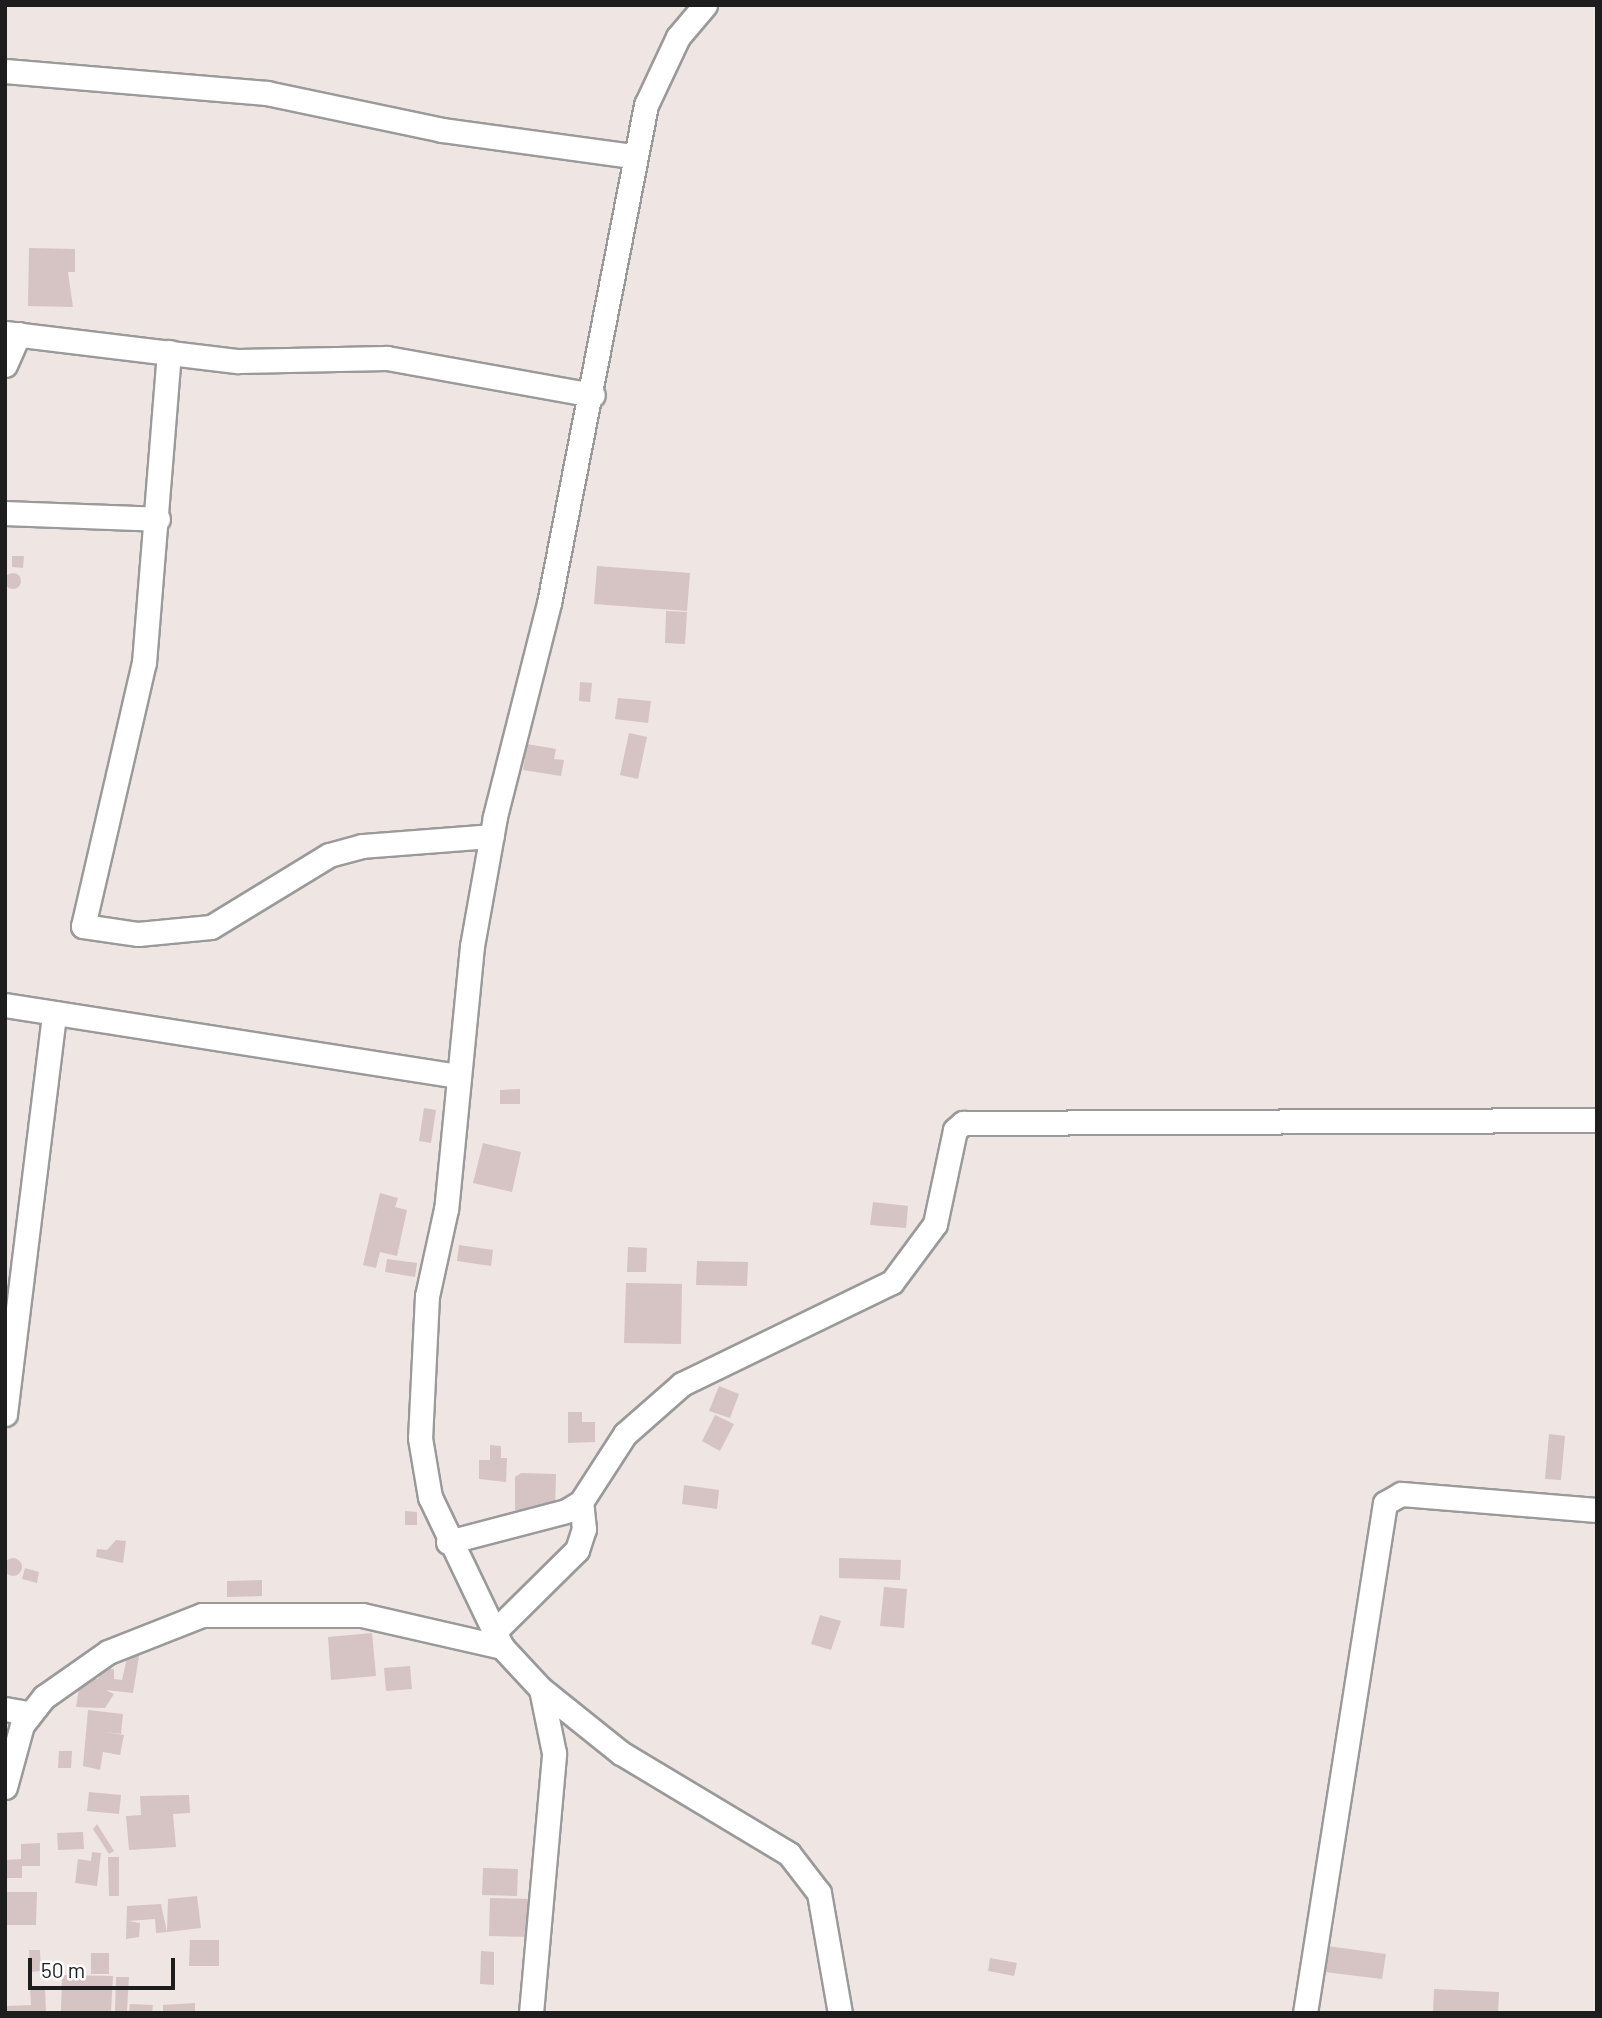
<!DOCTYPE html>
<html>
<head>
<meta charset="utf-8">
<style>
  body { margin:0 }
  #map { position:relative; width:1602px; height:2018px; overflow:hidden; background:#efe6e3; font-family:Barlow,sans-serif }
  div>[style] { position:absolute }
  .building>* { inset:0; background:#d6c3c3 }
  .round { border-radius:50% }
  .roads { filter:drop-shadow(2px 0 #9a9a9a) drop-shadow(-2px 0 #9a9a9a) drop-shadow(0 2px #9a9a9a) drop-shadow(0 -2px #9a9a9a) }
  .street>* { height:23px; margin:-11.5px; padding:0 11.5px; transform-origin:11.5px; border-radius:11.5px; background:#fff }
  span { translate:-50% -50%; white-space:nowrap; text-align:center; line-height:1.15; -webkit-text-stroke:6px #fff; paint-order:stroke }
  .frame { position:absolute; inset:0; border:7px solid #1d1d1d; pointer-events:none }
  .scale { position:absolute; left:28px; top:1958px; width:147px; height:32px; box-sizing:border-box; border:4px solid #1d1d1d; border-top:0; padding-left:9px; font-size:21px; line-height:24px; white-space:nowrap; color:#1d1d1d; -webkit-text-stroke:5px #fff; paint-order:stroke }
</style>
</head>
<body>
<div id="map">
  <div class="building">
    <div style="clip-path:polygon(29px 248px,75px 249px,75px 272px,68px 272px,73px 307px,28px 306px)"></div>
    <div style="clip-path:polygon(12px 556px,24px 556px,23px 568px,12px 567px)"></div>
    <div style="clip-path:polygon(597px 566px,690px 573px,687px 611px,594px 604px)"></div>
    <div class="round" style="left:5px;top:573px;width:16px;height:16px"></div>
    <div style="clip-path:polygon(666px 611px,687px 612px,685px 644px,665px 643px)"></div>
    <div style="clip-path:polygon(580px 682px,592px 683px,590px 702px,579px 701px)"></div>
    <div style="clip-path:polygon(618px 698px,651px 701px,648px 723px,615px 719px)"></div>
    <div style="clip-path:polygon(629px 733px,647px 737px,638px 779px,620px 775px)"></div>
    <div style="clip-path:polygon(527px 744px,556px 749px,554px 759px,564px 760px,561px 776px,523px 770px)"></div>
    <div style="clip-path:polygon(520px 1089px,520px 1104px,500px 1104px,500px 1090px)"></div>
    <div style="clip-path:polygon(424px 1108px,436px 1110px,431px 1143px,419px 1141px)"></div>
    <div style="clip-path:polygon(483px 1143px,521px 1152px,512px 1192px,473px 1183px)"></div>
    <div style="clip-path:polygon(380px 1193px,398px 1198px,395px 1207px,407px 1210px,397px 1256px,380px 1252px,376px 1268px,363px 1265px)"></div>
    <div style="clip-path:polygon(873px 1202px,908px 1206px,906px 1228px,870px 1225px)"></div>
    <div style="clip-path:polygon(459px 1245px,493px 1250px,491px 1266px,457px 1261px)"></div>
    <div style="clip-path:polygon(628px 1247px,647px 1248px,646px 1272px,627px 1272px)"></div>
    <div style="clip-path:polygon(387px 1259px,417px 1263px,415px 1277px,385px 1272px)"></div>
    <div style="clip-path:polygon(697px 1261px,748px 1262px,747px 1286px,696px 1285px)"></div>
    <div style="clip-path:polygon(626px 1283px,682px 1284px,681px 1344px,624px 1343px)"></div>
    <div style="clip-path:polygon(719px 1386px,739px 1394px,730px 1418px,709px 1411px)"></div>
    <div style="clip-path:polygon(568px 1412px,582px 1412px,582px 1422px,595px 1422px,595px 1442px,568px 1443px)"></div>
    <div style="clip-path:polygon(715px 1415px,734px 1424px,720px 1451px,702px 1441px)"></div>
    <div style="clip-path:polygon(1549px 1434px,1565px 1436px,1561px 1480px,1545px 1479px)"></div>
    <div style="clip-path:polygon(490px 1445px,501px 1446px,501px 1458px,507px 1458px,506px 1482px,479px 1479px,479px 1460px,490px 1460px)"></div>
    <div style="clip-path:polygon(521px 1473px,556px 1474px,555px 1511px,515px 1510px,515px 1477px)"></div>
    <div style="clip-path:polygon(684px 1485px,719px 1490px,717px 1509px,682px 1504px)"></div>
    <div style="clip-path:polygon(405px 1511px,417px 1512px,417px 1525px,405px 1525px)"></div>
    <div style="clip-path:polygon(116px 1540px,126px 1541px,123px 1563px,96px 1557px,97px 1549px,107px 1550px)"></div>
    <div style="clip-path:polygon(839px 1558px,901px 1560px,900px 1580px,839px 1578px)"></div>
    <div class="round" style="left:4px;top:1558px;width:18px;height:18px"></div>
    <div style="clip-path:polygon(25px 1568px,39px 1572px,37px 1583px,22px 1579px)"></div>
    <div style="clip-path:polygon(262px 1580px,262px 1596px,227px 1597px,227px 1581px)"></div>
    <div style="clip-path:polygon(884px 1587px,907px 1589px,904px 1628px,880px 1626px)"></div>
    <div style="clip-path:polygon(820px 1615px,841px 1621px,831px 1650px,811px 1644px)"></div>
    <div style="clip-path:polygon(372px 1633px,376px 1676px,331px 1680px,328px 1637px)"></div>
    <div style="clip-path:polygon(129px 1649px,140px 1650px,133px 1693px,106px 1690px,114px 1694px,105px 1708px,76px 1707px,81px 1676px,98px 1679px,103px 1668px,114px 1669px,114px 1679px,122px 1680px)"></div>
    <div style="clip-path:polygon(410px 1666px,412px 1689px,386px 1691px,384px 1668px)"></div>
    <div style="clip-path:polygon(88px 1710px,123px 1714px,121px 1734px,104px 1732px,124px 1735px,120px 1755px,103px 1752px,100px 1770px,83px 1766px)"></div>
    <div style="clip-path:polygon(59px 1751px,72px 1751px,71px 1768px,58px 1768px)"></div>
    <div style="clip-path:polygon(89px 1792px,121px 1795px,119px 1814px,87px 1811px)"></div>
    <div style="clip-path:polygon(189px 1795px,190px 1813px,173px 1814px,176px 1847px,129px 1850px,126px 1816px,141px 1815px,140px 1796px)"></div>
    <div style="clip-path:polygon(97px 1824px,114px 1851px,109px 1854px,93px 1829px)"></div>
    <div style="clip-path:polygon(83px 1832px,84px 1849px,58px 1850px,57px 1833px)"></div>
    <div style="clip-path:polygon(40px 1843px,40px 1866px,22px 1866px,22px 1878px,5px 1878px,5px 1860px,21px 1859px,21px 1844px)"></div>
    <div style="clip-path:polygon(92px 1852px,101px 1853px,97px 1886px,75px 1883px,78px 1859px,91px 1861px)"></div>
    <div style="clip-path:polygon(108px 1857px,119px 1857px,119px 1896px,109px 1896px)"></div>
    <div style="clip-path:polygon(483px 1868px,518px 1869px,517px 1896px,482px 1895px)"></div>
    <div style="clip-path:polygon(5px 1892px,37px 1892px,36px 1925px,5px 1925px)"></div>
    <div style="clip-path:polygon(197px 1896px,201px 1928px,167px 1932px,156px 1933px,155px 1919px,128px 1921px,140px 1923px,139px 1937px,126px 1939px,127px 1906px,161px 1904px,167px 1932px,168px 1899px)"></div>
    <div style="clip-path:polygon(490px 1898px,537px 1899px,536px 1937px,489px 1936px)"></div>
    <div style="clip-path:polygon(190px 1940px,219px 1940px,219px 1966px,189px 1966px)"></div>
    <div style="clip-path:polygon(1327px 1946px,1386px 1954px,1382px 1979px,1324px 1972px)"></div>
    <div style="clip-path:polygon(29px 1950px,40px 1950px,41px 1971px,30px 1972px)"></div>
    <div style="clip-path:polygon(481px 1951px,494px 1952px,494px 1985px,480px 1984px)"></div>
    <div style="clip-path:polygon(91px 1953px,109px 1953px,109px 1974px,91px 1974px)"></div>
    <div style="clip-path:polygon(990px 1958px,1017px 1963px,1014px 1976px,988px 1971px)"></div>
    <div style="clip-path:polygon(62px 1975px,113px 1976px,111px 2012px,61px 2011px)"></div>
    <div style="clip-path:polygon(116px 1977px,129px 1977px,127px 2011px,115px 2011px)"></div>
    <div style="clip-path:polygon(30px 1988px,45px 1988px,46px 2013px,5px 2013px,5px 2006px,31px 2005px)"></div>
    <div style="clip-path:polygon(1434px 1989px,1499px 1992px,1498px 2013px,1433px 2013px)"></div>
    <div style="clip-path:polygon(195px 2003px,195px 2013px,163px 2013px,163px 2005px)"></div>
    <div style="clip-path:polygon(130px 2004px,153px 2005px,152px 2013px,129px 2013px)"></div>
  </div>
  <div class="roads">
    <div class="street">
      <div style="left:705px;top:5px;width:42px;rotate:130.2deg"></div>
      <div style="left:678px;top:37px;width:75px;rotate:115.2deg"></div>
      <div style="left:646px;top:105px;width:507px;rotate:101.02deg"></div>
      <div style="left:549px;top:603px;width:221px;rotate:104.2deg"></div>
      <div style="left:495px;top:817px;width:131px;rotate:100.1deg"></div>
      <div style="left:472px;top:946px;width:264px;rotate:95.6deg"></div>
      <div style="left:446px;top:1209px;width:89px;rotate:102.3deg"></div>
      <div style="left:427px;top:1296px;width:142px;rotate:92.8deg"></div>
      <div style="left:420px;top:1438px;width:60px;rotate:80.4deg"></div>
      <div style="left:430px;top:1497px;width:166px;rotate:64.4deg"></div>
      <div style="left:502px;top:1647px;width:57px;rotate:47.1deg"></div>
      <div style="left:541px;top:1689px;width:102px;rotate:38.7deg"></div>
      <div style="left:621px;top:1753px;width:196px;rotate:31deg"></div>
      <div style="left:789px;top:1854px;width:49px;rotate:52.4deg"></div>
      <div style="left:819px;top:1893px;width:122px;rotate:80.1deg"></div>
      <div style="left:5px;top:71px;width:263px;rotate:4.8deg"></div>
      <div style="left:267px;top:93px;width:179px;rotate:11.9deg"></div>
      <div style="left:442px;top:130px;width:193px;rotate:7.8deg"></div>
      <div style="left:5px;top:333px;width:235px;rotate:6.9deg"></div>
      <div style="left:238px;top:361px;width:149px;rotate:-1.2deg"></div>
      <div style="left:387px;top:358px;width:209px;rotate:10.2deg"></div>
      <div style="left:169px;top:352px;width:311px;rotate:94.6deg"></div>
      <div style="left:144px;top:662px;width:271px;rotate:103deg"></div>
      <div style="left:83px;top:926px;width:56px;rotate:8.3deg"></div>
      <div style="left:138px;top:934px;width:73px;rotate:-5.5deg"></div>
      <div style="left:211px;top:927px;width:138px;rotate:-31.4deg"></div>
      <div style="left:329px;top:855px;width:34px;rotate:-15deg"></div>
      <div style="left:362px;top:846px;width:130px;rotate:-4.4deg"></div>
      <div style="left:5px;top:365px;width:34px;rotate:-66deg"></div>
      <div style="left:5px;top:513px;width:153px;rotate:2.2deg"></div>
      <div style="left:5px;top:1005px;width:459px;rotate:8.9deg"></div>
      <div style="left:5px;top:1414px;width:404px;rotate:-83deg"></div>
      <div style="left:448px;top:1542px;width:122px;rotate:-14.7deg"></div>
      <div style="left:566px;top:1511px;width:17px;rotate:-31deg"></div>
      <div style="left:581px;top:1502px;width:81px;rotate:-57.1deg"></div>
      <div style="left:625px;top:1434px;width:76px;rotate:-41.3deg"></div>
      <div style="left:682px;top:1384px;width:233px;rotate:-25.9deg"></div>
      <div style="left:892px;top:1282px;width:72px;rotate:-53.4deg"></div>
      <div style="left:935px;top:1224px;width:96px;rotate:-78deg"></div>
      <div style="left:955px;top:1130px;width:11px;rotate:-41deg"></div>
      <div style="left:963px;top:1123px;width:634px;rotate:-0.27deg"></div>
      <div style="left:494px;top:1632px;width:117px;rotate:-44.7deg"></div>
      <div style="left:577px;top:1550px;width:22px;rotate:-72deg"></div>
      <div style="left:584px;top:1529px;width:27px;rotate:-96deg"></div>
      <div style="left:5px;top:1709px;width:23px;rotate:10deg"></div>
      <div style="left:5px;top:1787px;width:64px;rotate:-74.7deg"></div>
      <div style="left:22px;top:1725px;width:36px;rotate:-52deg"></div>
      <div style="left:44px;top:1697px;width:78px;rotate:-35.1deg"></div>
      <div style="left:108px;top:1652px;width:101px;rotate:-21.5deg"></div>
      <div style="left:202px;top:1615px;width:160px"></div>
      <div style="left:362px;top:1615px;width:144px;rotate:12.9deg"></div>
      <div style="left:531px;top:2013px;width:261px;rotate:-84.9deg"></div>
      <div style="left:554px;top:1753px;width:65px;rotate:-101.5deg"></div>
      <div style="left:1305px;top:2013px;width:516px;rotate:-81.09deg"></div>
      <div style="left:1385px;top:1503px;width:18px;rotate:-29deg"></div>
      <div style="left:1401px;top:1494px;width:197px;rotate:4.7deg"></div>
    </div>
  </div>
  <div class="frame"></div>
  <div class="scale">50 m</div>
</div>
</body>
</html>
